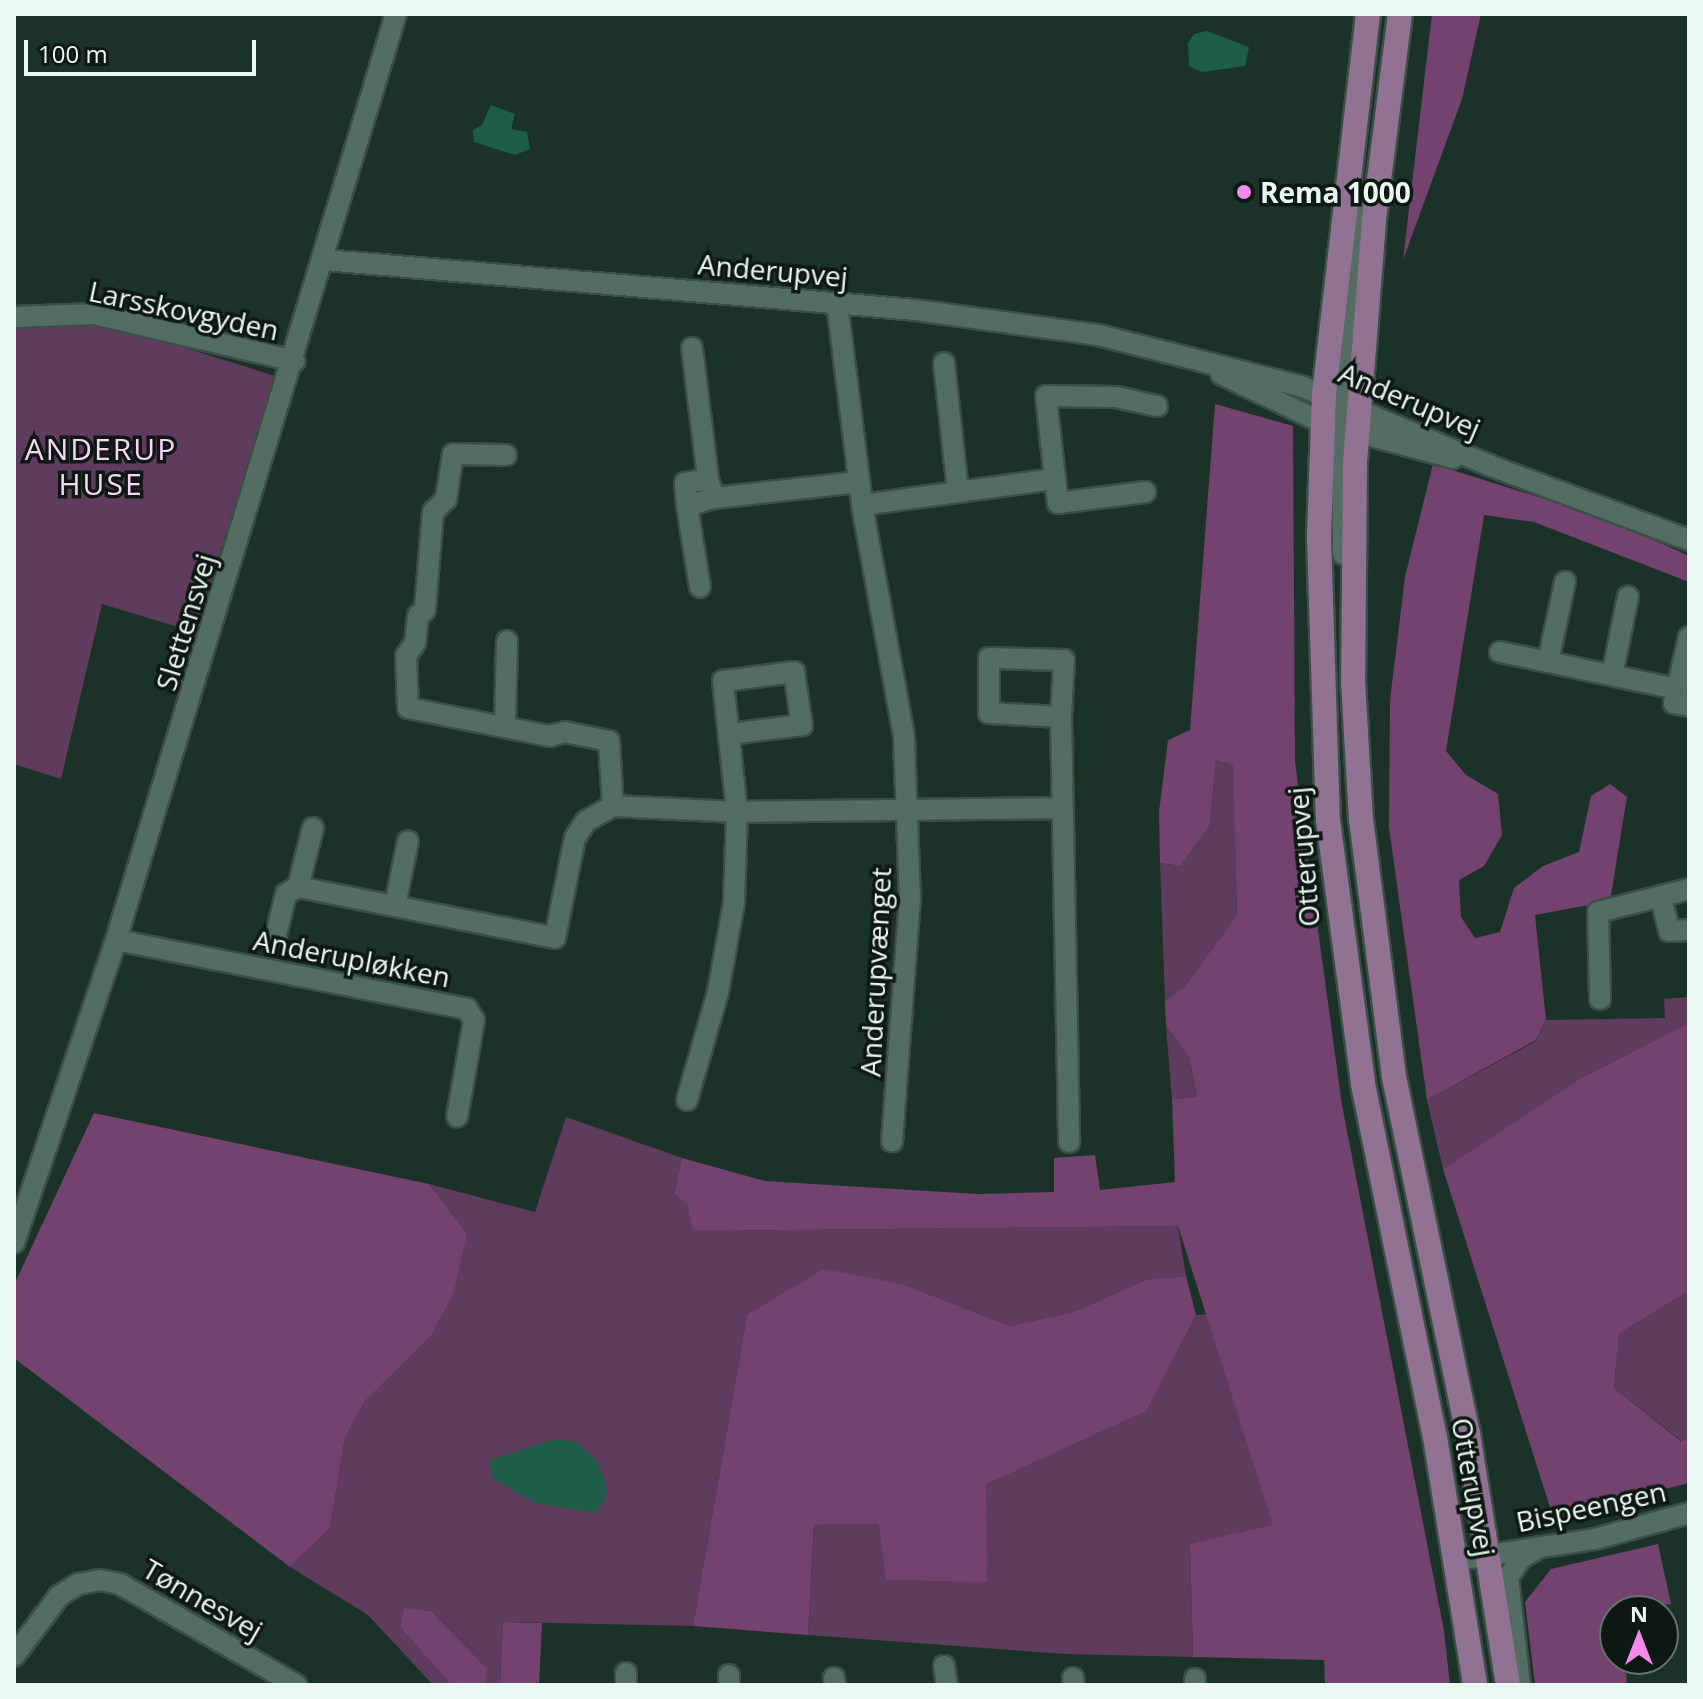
<!DOCTYPE html>
<html>
<head>
<meta charset="utf-8">
<style>
  body { margin:0 }
  #map { position:relative; width:1703px; height:1699px; overflow:hidden; background:#1b3229; font-family:"Open Sans",sans-serif }
  div>[style] { position:absolute }
  .green>* { inset:0; background:#5f3b5d }
  .forest>* { inset:0; background:#73426f }
  .water>* { inset:0; background:#1e5e49 }
  .roads { filter:drop-shadow(2px 0 #3b4f48) drop-shadow(-2px 0 #3b4f48) drop-shadow(0 2px #3b4f48) drop-shadow(0 -2px #3b4f48) }
  .minor>* { height:20px; margin:-10px; padding:0 10px; transform-origin:10px; border-radius:10px; background:#546d62 }
  .major>* { height:24px; margin:-12px; padding:0 12px; transform-origin:12px; border-radius:12px; background:#917293 }
  .dots>* { width:22px; height:22px; translate:-50% -50%; box-sizing:border-box; border:4px solid #0e1813; border-radius:50% }
  span { translate:-50% -50%; white-space:nowrap; text-align:center; line-height:1.15; -webkit-text-stroke:7px #0e1813; paint-order:stroke }
  .poi-label { font-size:28px; color:#eaf8f2; font-weight:700 }
  .left { translate:0 -50%; text-align:left }
  .street-label { font-size:28px; color:#eaf8f2 }
  .neighbourhood-label { font-size:30px; color:#fad5f6; letter-spacing:2px }
  .frame { position:absolute; inset:0; border:16px solid #eaf8f2; pointer-events:none }
  .north { position:absolute; left:1599px; top:1595px; width:80px; height:80px; box-sizing:border-box; background:#0e1813; border:2px solid #66726c; border-radius:50%; rotate:0deg; font-size:22px; font-weight:700; line-height:32px; text-align:center; color:#eaf8f2 }
  .north::after { content:''; display:block; margin:auto; width:28px; height:36px; background:#f589ee; clip-path:polygon(50% 0,100% 100%,50% 72%,0 100%) }
  .scale { position:absolute; left:24px; top:40px; width:232px; height:36px; box-sizing:border-box; border:4px solid #eaf8f2; border-top:0; padding-left:10px; font-size:24px; line-height:28px; white-space:nowrap; color:#eaf8f2; -webkit-text-stroke:6px #0e1813; paint-order:stroke }
</style>
</head>
<body>
<div id="map">
  <div class="green">
    <div style="clip-path:polygon(99px 321px,275px 376px,195px 632px,102px 604px,61px 779px,14px 764px,14px 328px)"></div>
    <div style="clip-path:polygon(1216px 760px,1234px 765px,1237px 915px,1183px 988px,1165px 1001px,1160px 863px,1180px 866px,1210px 825px)"></div>
    <div style="clip-path:polygon(1689px 997px,1689px 1023px,1581px 1078px,1443px 1169px,1427px 1100px,1536px 1041px,1546px 1020px,1665px 1018px,1664px 999px)"></div>
    <div style="clip-path:polygon(1166px 1026px,1189px 1058px,1197px 1097px,1172px 1099px)"></div>
    <div style="clip-path:polygon(566px 1117px,682px 1158px,674px 1194px,687px 1204px,694px 1231px,1178px 1226px,1186px 1276px,1146px 1280px,1073px 1312px,1010px 1326px,905px 1285px,747px 1315px,693px 1626px,503px 1622px,500px 1685px,485px 1685px,486px 1667px,431px 1611px,404px 1609px,400px 1627px,451px 1685px,433px 1685px,368px 1615px,290px 1567px,330px 1528px,345px 1438px,364px 1402px,430px 1337px,467px 1234px,429px 1184px,535px 1212px)"></div>
    <div style="clip-path:polygon(1689px 1291px,1689px 1437px,1682px 1441px,1614px 1388px,1619px 1334px)"></div>
    <div style="clip-path:polygon(1207px 1314px,1274px 1526px,1190px 1544px,1193px 1657px,1064px 1654px,808px 1635px,814px 1525px,879px 1523px,986px 1483px,1145px 1411px,1196px 1315px)"></div>
  </div>
  <div class="forest">
    <div style="clip-path:polygon(1432px 14px,1481px 14px,1462px 99px,1403px 260px)"></div>
    <div style="clip-path:polygon(1215px 404px,1293px 426px,1295px 762px,1342px 1105px,1444px 1631px,1450px 1685px,1325px 1685px,1324px 1660px,1193px 1657px,1190px 1544px,1273px 1525px,1178px 1226px,693px 1231px,687px 1204px,674px 1194px,682px 1158px,765px 1181px,977px 1194px,1054px 1192px,1054px 1158px,1095px 1155px,1100px 1190px,1175px 1182px,1172px 1099px,1197px 1097px,1189px 1058px,1166px 1026px,1165px 1001px,1183px 988px,1237px 915px,1233px 765px,1216px 760px,1210px 825px,1180px 866px,1160px 863px,1159px 812px,1168px 740px,1190px 730px)"></div>
    <div style="clip-path:polygon(1433px 464px,1586px 512px,1665px 545px,1689px 556px,1689px 582px,1534px 522px,1484px 515px,1446px 751px,1466px 775px,1498px 794px,1502px 835px,1484px 866px,1459px 880px,1461px 917px,1475px 938px,1500px 932px,1514px 888px,1543px 866px,1579px 852px,1591px 796px,1610px 784px,1627px 797px,1610px 901px,1535px 915px,1546px 1020px,1536px 1040px,1427px 1100px,1389px 828px,1390px 700px,1405px 577px)"></div>
    <div style="clip-path:polygon(1689px 1023px,1689px 1291px,1619px 1334px,1614px 1388px,1681px 1441px,1689px 1437px,1689px 1483px,1553px 1517px,1443px 1169px,1581px 1078px)"></div>
    <div style="clip-path:polygon(94px 1113px,429px 1184px,467px 1234px,453px 1294px,430px 1337px,364px 1402px,345px 1438px,330px 1528px,290px 1567px,14px 1358px,14px 1285px)"></div>
    <div style="clip-path:polygon(824px 1269px,905px 1285px,1010px 1326px,1073px 1312px,1146px 1280px,1186px 1276px,1196px 1315px,1146px 1411px,986px 1484px,987px 1582px,886px 1580px,879px 1524px,814px 1525px,808px 1635px,693px 1626px,747px 1315px)"></div>
    <div style="clip-path:polygon(1658px 1544px,1671px 1604px,1615px 1611px,1615px 1659px,1625px 1659px,1627px 1685px,1535px 1685px,1525px 1602px,1551px 1569px)"></div>
    <div style="clip-path:polygon(404px 1608px,431px 1611px,487px 1668px,485px 1685px,451px 1685px,400px 1627px)"></div>
    <div style="clip-path:polygon(503px 1622px,542px 1623px,539px 1685px,500px 1685px)"></div>
  </div>
  <div class="water">
    <div style="clip-path:polygon(1207px 31px,1249px 47px,1245px 66px,1202px 72px,1189px 66px,1188px 43px,1194px 34px)"></div>
    <div style="clip-path:polygon(491px 105px,515px 114px,511px 129px,527px 132px,530px 149px,515px 155px,474px 142px,473px 130px,482px 125px)"></div>
    <div style="clip-path:polygon(555px 1439px,577px 1442px,596px 1460px,606px 1484px,605px 1500px,595px 1513px,535px 1503px,491px 1477px,490px 1460px)"></div>
  </div>
  <div class="roads">
    <div class="minor">
      <div style="left:325px;top:260px;width:592px;rotate:4.84deg"></div>
      <div style="left:915px;top:310px;width:185px;rotate:7.8deg"></div>
      <div style="left:1098px;top:335px;width:211px;rotate:14.2deg"></div>
      <div style="left:1303px;top:387px;width:204px;rotate:22.8deg"></div>
      <div style="left:1491px;top:466px;width:211px;rotate:20.5deg"></div>
      <div style="left:837px;top:303px;width:204px;rotate:82.9deg"></div>
      <div style="left:862px;top:505px;width:236px;rotate:79.7deg"></div>
      <div style="left:904px;top:737px;width:160px;rotate:87.9deg"></div>
      <div style="left:910px;top:897px;width:245px;rotate:94.2deg"></div>
      <div style="left:14px;top:317px;width:80px;rotate:-2.1deg"></div>
      <div style="left:94px;top:314px;width:206px;rotate:13.2deg"></div>
      <div style="left:692px;top:348px;width:132px;rotate:83deg"></div>
      <div style="left:944px;top:363px;width:129px;rotate:83.8deg"></div>
      <div style="left:1221px;top:374px;width:113px;rotate:25.7deg"></div>
      <div style="left:1323px;top:423px;width:135px;rotate:15.1deg"></div>
      <div style="left:1350px;top:413px;width:33px;rotate:-99deg"></div>
      <div style="left:1345px;top:380px;width:178px;rotate:-87.1deg"></div>
      <div style="left:1335px;top:416px;width:25px;rotate:74deg"></div>
      <div style="left:1342px;top:440px;width:114px;rotate:89.5deg"></div>
      <div style="left:506px;top:455px;width:53px;rotate:-178.9deg"></div>
      <div style="left:453px;top:454px;width:46px;rotate:98.8deg"></div>
      <div style="left:446px;top:499px;width:18px;rotate:135deg"></div>
      <div style="left:433px;top:512px;width:98px;rotate:94.7deg"></div>
      <div style="left:425px;top:610px;width:9px;rotate:139deg"></div>
      <div style="left:418px;top:616px;width:27px;rotate:96deg"></div>
      <div style="left:415px;top:643px;width:16px;rotate:125deg"></div>
      <div style="left:406px;top:656px;width:52px;rotate:87.8deg"></div>
      <div style="left:408px;top:708px;width:144px;rotate:11.2deg"></div>
      <div style="left:549px;top:736px;width:16px;rotate:-14deg"></div>
      <div style="left:565px;top:732px;width:45px;rotate:11.6deg"></div>
      <div style="left:609px;top:741px;width:65px;rotate:86.5deg"></div>
      <div style="left:1055px;top:479px;width:83px;rotate:-96.2deg"></div>
      <div style="left:1046px;top:396px;width:70px;rotate:0.8deg"></div>
      <div style="left:1116px;top:397px;width:42px;rotate:12.4deg"></div>
      <div style="left:714px;top:498px;width:20px;rotate:-108deg"></div>
      <div style="left:708px;top:479px;width:23px;rotate:170deg"></div>
      <div style="left:685px;top:483px;width:23px;rotate:85deg"></div>
      <div style="left:687px;top:506px;width:28px;rotate:-17deg"></div>
      <div style="left:714px;top:498px;width:146px;rotate:-6.3deg"></div>
      <div style="left:862px;top:505px;width:195px;rotate:-7.7deg"></div>
      <div style="left:1055px;top:479px;width:24px;rotate:83deg"></div>
      <div style="left:1058px;top:503px;width:88px;rotate:-7.2deg"></div>
      <div style="left:687px;top:506px;width:82px;rotate:80.9deg"></div>
      <div style="left:1689px;top:637px;width:68px;rotate:102.8deg"></div>
      <div style="left:1674px;top:703px;width:15px;rotate:11deg"></div>
      <div style="left:1500px;top:652px;width:181px;rotate:11.8deg"></div>
      <div style="left:1548px;top:662px;width:82px;rotate:-78deg"></div>
      <div style="left:1612px;top:675px;width:80px;rotate:-78.4deg"></div>
      <div style="left:1061px;top:717px;width:57px;rotate:-87deg"></div>
      <div style="left:1064px;top:660px;width:75px;rotate:-178.5deg"></div>
      <div style="left:989px;top:658px;width:55px;rotate:90deg"></div>
      <div style="left:989px;top:713px;width:72px;rotate:3.2deg"></div>
      <div style="left:1061px;top:717px;width:425px;rotate:88.9deg"></div>
      <div style="left:505px;top:725px;width:84px;rotate:-88.6deg"></div>
      <div style="left:613px;top:806px;width:124px;rotate:2.8deg"></div>
      <div style="left:737px;top:812px;width:322px;rotate:-0.7deg"></div>
      <div style="left:313px;top:828px;width:61px;rotate:104.3deg"></div>
      <div style="left:298px;top:887px;width:262px;rotate:11.2deg"></div>
      <div style="left:555px;top:938px;width:102px;rotate:-78.7deg"></div>
      <div style="left:575px;top:838px;width:20px;rotate:-57deg"></div>
      <div style="left:586px;top:821px;width:31px;rotate:-29deg"></div>
      <div style="left:1661px;top:898px;width:34px;rotate:76deg"></div>
      <div style="left:1669px;top:931px;width:20px;rotate:-3deg"></div>
      <div style="left:395px;top:906px;width:66px;rotate:-78.7deg"></div>
      <div style="left:276px;top:935px;width:42px;rotate:-76.3deg"></div>
      <div style="left:286px;top:894px;width:14px;rotate:-30deg"></div>
      <div style="left:116px;top:940px;width:358px;rotate:11.1deg"></div>
      <div style="left:467px;top:1009px;width:13px;rotate:58deg"></div>
      <div style="left:474px;top:1020px;width:98px;rotate:99.9deg"></div>
      <div style="left:1600px;top:999px;width:87px;rotate:-91.3deg"></div>
      <div style="left:1598px;top:912px;width:94px;rotate:-14.2deg"></div>
      <div style="left:687px;top:1100px;width:112px;rotate:-74deg"></div>
      <div style="left:718px;top:992px;width:91px;rotate:-79.9deg"></div>
      <div style="left:734px;top:902px;width:90px;rotate:-88.1deg"></div>
      <div style="left:737px;top:812px;width:132px;rotate:-96.1deg"></div>
      <div style="left:723px;top:681px;width:72px;rotate:-7.2deg"></div>
      <div style="left:794px;top:672px;width:54px;rotate:81.4deg"></div>
      <div style="left:802px;top:725px;width:73px;rotate:172.9deg"></div>
      <div style="left:14px;top:1243px;width:320px;rotate:-71.4deg"></div>
      <div style="left:116px;top:940px;width:967px;rotate:-73.18deg"></div>
      <div style="left:1457px;top:1560px;width:140px;rotate:-8.7deg"></div>
      <div style="left:1595px;top:1539px;width:98px;rotate:-15.5deg"></div>
      <div style="left:14px;top:1656px;width:75px;rotate:-53.1deg"></div>
      <div style="left:59px;top:1596px;width:22px;rotate:-32deg"></div>
      <div style="left:78px;top:1584px;width:22px;rotate:-10deg"></div>
      <div style="left:100px;top:1580px;width:20px;rotate:11deg"></div>
      <div style="left:120px;top:1584px;width:203px;rotate:29.8deg"></div>
      <div style="left:944px;top:1666px;width:19px;rotate:81deg"></div>
      <div style="left:729px;top:1675px;width:10px;rotate:90deg"></div>
      <div style="left:834px;top:1678px;width:7px;rotate:82deg"></div>
      <div style="left:1073px;top:1678px;width:7px;rotate:82deg"></div>
      <div style="left:1195px;top:1679px;width:6px;rotate:90deg"></div>
      <div style="left:626px;top:1685px;width:12px;rotate:-90deg"></div>
      <div style="left:1520px;top:1685px;width:108px;rotate:-96.4deg"></div>
      <div style="left:1508px;top:1578px;width:22px;rotate:-58deg"></div>
      <div style="left:1520px;top:1559px;width:17px;rotate:-31deg"></div>
    </div>
    <div class="major">
      <div style="left:1368px;top:14px;width:383px;rotate:96.6deg"></div>
      <div style="left:1324px;top:394px;width:143px;rotate:92deg"></div>
      <div style="left:1319px;top:537px;width:283px;rotate:88.2deg"></div>
      <div style="left:1328px;top:820px;width:266px;rotate:82.4deg"></div>
      <div style="left:1363px;top:1084px;width:360px;rotate:78.5deg"></div>
      <div style="left:1435px;top:1437px;width:251px;rotate:80.8deg"></div>
      <div style="left:1400px;top:14px;width:209px;rotate:97.2deg"></div>
      <div style="left:1374px;top:221px;width:245px;rotate:94.5deg"></div>
      <div style="left:1355px;top:465px;width:216px;rotate:90.5deg"></div>
      <div style="left:1353px;top:681px;width:138px;rotate:86.7deg"></div>
      <div style="left:1361px;top:819px;width:260px;rotate:82.7deg"></div>
      <div style="left:1394px;top:1077px;width:364px;rotate:78.3deg"></div>
      <div style="left:1468px;top:1433px;width:255px;rotate:81deg"></div>
    </div>
  </div>
  <div class="dots">
    <div style="left:1244px;top:192px;background:#f589ee"></div>
  </div>
  <div class="poi-label">
    <span class="left" style="left:1260px;top:192px">Rema 1000</span>
  </div>
  <div class="street-label">
    <span style="left:773px;top:270px;rotate:5deg">Anderupvej</span>
    <span style="left:184px;top:310px;rotate:12deg">Larsskovgyden</span>
    <span style="left:1410px;top:400px;rotate:23deg">Anderupvej</span>
    <span style="left:185px;top:622px;rotate:-73deg">Slettensvej</span>
    <span style="left:1303px;top:857px;rotate:-95deg">Otterupvej</span>
    <span style="left:352px;top:958px;rotate:11deg">Anderupløkken</span>
    <span style="left:875px;top:972px;rotate:-87deg">Anderupvænget</span>
    <span style="left:1474px;top:1487px;rotate:80deg">Otterupvej</span>
    <span style="left:1591px;top:1506px;rotate:-12deg">Bispeengen</span>
    <span style="left:203px;top:1599px;rotate:30deg">Tønnesvej</span>
  </div>
  <div class="neighbourhood-label">
    <span style="left:101px;top:466px">ANDERUP<br>HUSE</span>
  </div>
  <div class="frame"></div>
  <div class="north">N</div>
  <div class="scale">100 m</div>
</div>
</body>
</html>
